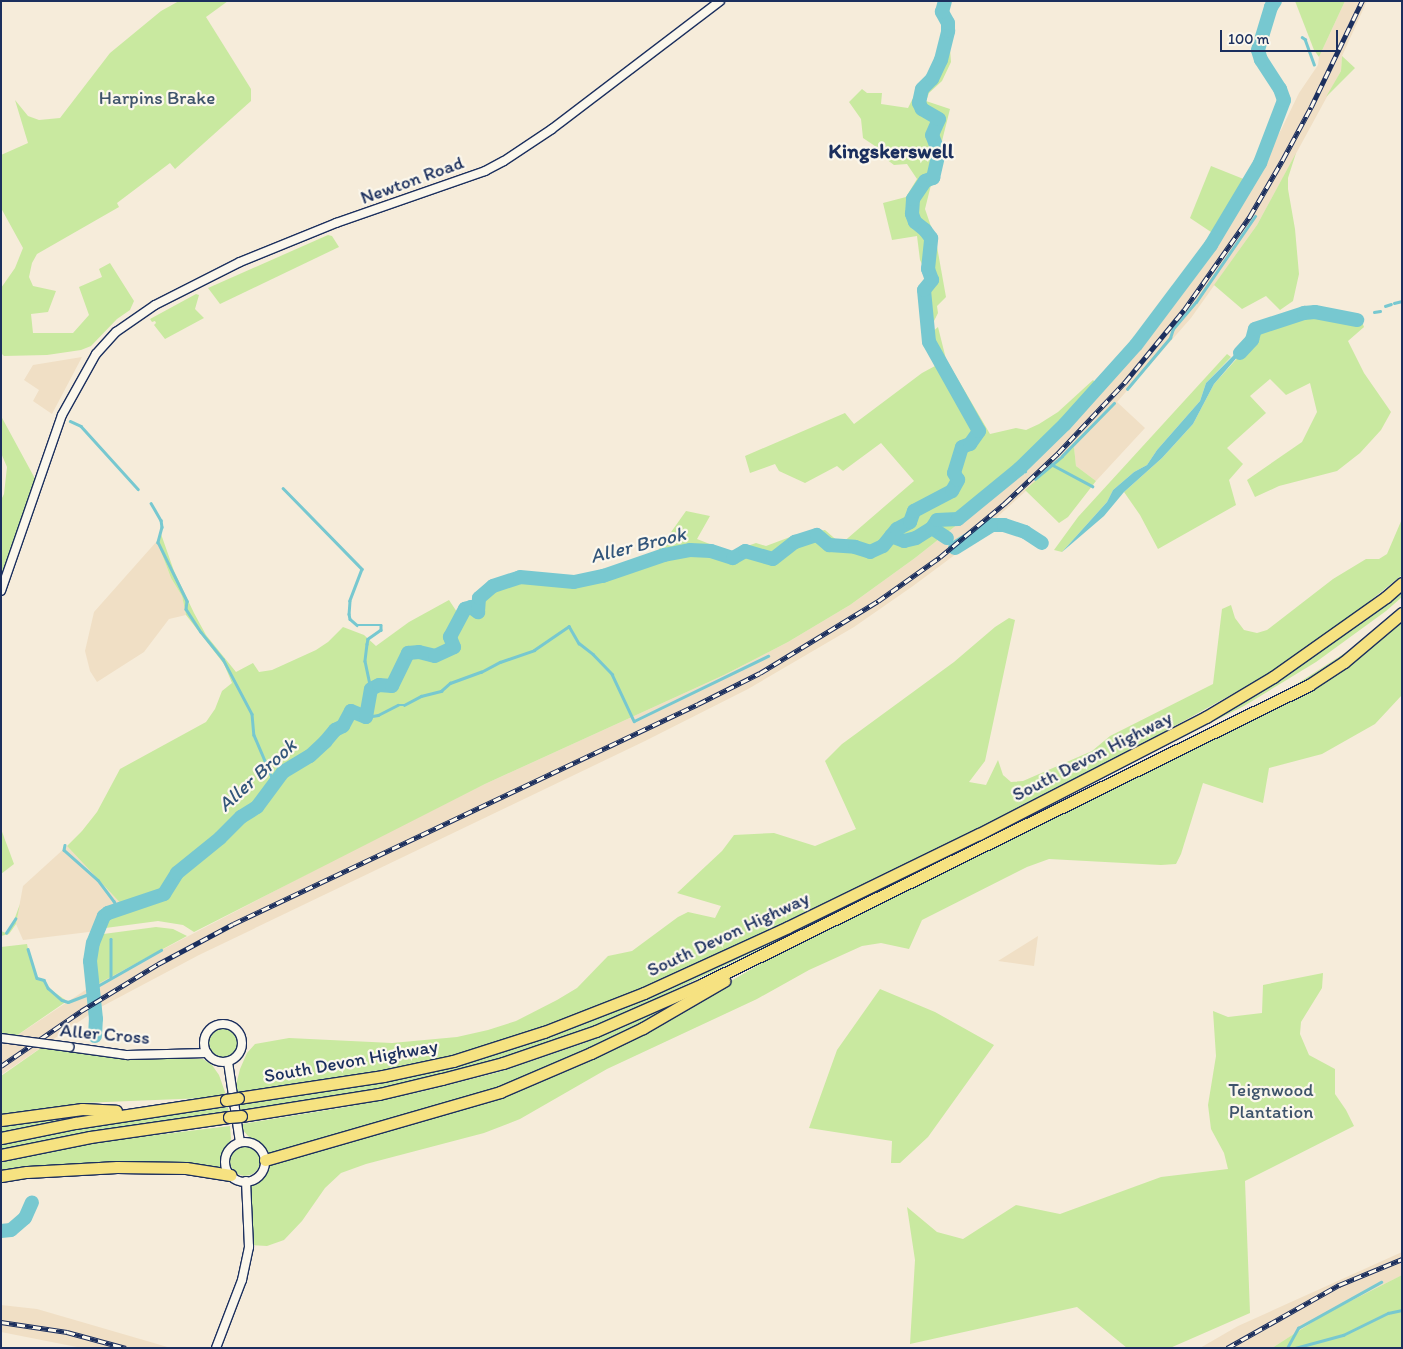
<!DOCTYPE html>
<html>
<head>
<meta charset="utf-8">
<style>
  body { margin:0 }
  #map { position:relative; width:1403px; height:1349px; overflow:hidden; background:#f6ecda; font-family:Itim,sans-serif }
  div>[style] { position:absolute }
  .built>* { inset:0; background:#f0dfc5 }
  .green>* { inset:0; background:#c9e9a0 }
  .round { border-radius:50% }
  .water>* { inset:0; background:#77c8d0 }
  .stream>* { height:2.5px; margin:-1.25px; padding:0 1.25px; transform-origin:1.25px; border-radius:1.25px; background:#77c8d0 }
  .river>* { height:14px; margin:-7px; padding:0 7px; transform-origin:7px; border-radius:7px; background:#77c8d0 }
  .roads { filter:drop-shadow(1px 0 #1b2f5e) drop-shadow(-1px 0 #1b2f5e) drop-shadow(0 1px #1b2f5e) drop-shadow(0 -1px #1b2f5e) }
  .minor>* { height:8px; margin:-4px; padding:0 4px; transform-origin:4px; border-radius:4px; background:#fbf7ec }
  .minor>.ring { margin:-4px; padding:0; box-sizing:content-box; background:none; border:8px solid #fbf7ec; border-radius:50% }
  .highway>* { height:11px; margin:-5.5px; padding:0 5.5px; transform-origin:5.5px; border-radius:5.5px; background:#f6e281 }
  .rail>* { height:4.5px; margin-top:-2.25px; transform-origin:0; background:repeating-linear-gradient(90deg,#fbf7ec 0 8px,#1b2f5e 0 16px); box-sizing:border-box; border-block:1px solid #1b2f5e }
  .bridges { filter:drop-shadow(1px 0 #1b2f5e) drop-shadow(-1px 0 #1b2f5e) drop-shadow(0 1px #1b2f5e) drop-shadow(0 -1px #1b2f5e) }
  .minor-bridge>* { height:8px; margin:-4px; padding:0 4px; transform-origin:4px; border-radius:4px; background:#fbf7ec }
  .highway-bridge>* { height:11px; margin:-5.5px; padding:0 5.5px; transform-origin:5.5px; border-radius:5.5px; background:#f6e281 }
  span { translate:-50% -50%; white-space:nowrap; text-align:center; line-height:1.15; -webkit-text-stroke:4.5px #fbf7ec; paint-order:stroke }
  .park-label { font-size:19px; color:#3e546b }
  .street-label { font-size:19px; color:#1b2f5e }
  .water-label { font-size:20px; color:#32557a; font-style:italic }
  .quarter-label { font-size:21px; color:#1b2f5e; font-weight:700 }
  .frame { position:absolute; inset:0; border:2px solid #1b2f5e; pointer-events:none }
  .scale { position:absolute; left:1220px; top:30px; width:118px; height:22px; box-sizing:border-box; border:2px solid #1b2f5e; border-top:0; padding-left:6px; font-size:15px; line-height:18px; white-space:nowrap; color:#1b2f5e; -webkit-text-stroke:4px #fbf7ec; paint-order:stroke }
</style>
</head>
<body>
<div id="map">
  <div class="built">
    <div style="clip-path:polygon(1345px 1px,1367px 1px,1342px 56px,1341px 71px,1257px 225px,1191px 318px,1117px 402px,1145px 428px,1096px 481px,1076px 466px,1074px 447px,960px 551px,913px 586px,854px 627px,748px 689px,645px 741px,199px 955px,99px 1008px,1px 1075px,1px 1046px,87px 989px,372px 840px,485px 784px,724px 675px,788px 642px,850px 605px,915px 558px,982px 505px,1102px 389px,1153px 328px,1217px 236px,1281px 130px,1299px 93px,1318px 65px,1319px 57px)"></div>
    <div style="clip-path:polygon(82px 357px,52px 414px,33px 401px,39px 390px,24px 380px,33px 365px)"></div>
    <div style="clip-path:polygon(157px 541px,171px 578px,182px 596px,186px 615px,169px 619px,144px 652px,97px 682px,90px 671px,85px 651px,94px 612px)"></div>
    <div style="clip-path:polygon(67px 846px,125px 908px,108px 913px,97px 931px,23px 940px,16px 924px,23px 886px)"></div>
    <div style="clip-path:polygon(1038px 936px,1034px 966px,998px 961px)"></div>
    <div style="clip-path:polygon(1402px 1252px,1402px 1275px,1325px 1314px,1272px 1348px,1200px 1348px,1238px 1326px)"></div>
    <div style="clip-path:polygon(1px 1305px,37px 1309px,171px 1348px,82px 1348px,1px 1332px)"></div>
  </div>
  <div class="green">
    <div style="clip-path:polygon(179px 1px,228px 1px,206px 17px,251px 89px,251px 101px,175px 169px,170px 163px,117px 203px,119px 207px,37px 254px,32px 263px,29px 277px,33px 286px,56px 291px,48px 312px,31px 314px,33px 333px,73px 333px,89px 315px,79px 287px,102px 277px,99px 269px,110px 263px,134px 301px,130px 310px,117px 319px,91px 346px,81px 350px,47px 355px,4px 356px,1px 353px,1px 288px,15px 268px,23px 248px,1px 208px,1px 155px,28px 143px,15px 100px,28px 116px,39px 120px,60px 118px,110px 53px,161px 11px)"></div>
    <div style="clip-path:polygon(1295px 1px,1345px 1px,1319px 57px,1314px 50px)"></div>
    <div style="clip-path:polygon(948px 23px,951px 62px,942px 81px,929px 93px,926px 101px,950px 109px,925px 209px,936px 241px,946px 297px,937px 306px,938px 313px,933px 323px,924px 328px,918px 287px,929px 278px,920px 260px,917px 236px,892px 240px,883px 203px,906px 197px,917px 179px,907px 164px,894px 165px,878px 153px,878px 148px,863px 138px,861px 119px,849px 102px,862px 89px,867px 93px,882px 93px,881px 104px,908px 108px,917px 90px,934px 69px)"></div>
    <div style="clip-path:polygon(1342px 56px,1355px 68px,1326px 97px,1341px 71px)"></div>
    <div style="clip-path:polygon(1296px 153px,1288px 178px,1288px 189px,1295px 229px,1299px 274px,1293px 301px,1280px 310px,1266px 296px,1242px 309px,1214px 285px,1257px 225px)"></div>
    <div style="clip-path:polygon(1211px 166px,1251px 182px,1217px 236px,1190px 218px)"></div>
    <div style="clip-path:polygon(328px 235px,332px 236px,339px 247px,220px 304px,208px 288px)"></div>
    <div style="clip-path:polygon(196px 294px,199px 295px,195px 309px,204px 318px,165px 339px,154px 325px,156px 323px,155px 321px,152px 322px,150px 319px)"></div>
    <div style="clip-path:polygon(1315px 312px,1362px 322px,1364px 327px,1348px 341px,1364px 373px,1391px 412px,1381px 430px,1360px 453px,1337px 471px,1279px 486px,1255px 497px,1247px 480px,1302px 442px,1317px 412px,1310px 383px,1286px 395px,1270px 379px,1250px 396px,1266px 413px,1227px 448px,1243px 464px,1229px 480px,1236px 505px,1158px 549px,1140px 515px,1124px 492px,1162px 458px,1193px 424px,1214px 384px,1249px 345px,1255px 329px,1304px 313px)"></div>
    <div style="clip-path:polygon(938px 327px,946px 359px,990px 434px,1016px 428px,1026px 430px,1039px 424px,1058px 412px,1093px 380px,1102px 389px,982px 505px,915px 558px,850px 605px,788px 642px,724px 675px,485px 784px,194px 932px,183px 925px,158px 921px,98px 929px,108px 913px,125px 908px,67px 846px,82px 831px,97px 812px,120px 769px,206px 722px,215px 709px,222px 691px,232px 683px,224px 664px,186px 615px,182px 596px,171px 578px,157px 541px,161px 534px,174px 571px,194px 613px,206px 635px,236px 672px,253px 663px,259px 672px,272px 670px,316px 650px,328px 642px,343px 627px,364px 635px,376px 646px,409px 622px,449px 600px,457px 612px,478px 602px,500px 580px,529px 580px,563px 584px,593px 580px,652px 559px,686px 511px,710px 516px,697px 539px,730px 552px,756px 543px,766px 546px,798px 534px,825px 530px,841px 544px,914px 481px,881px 443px,843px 471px,837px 466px,805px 483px,779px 471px,775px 464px,750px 473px,745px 456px,845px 413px,854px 424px,922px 373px,935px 366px,924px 339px)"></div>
    <div style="clip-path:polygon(1227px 354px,1231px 357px,1206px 383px,1200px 401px,1157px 450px,1147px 465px,1134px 472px,1113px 490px,1107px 502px,1062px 552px,1054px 550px,1078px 517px)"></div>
    <div style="clip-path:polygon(1px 416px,39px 486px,1px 591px,1px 500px,4px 494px,7px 467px,1px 453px)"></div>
    <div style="clip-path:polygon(1074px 447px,1076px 466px,1096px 481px,1068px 517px,1059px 523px,1025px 490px)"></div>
    <div style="clip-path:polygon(1402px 519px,1402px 575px,1360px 609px,1272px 672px,1119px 757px,947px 844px,756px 937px,624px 996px,532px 1032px,451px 1056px,381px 1071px,237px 1093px,236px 1085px,240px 1069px,247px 1053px,255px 1044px,289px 1038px,392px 1043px,457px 1037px,488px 1030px,516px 1021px,557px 1000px,577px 988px,608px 956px,632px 951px,678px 917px,688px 912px,715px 918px,721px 906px,677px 893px,722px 851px,734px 835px,774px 833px,815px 846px,856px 829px,825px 761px,842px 744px,954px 662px,995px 627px,1009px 618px,1015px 620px,985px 761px,969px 782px,986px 785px,998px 760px,1003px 775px,1011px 782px,1023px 781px,1092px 751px,1110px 736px,1213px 684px,1222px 609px,1231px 605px,1235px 618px,1244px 630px,1257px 633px,1267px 630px,1333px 579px,1366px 559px,1379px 559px,1387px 554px)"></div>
    <div style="clip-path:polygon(1402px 589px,1402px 597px,1386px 611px,1316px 662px,1244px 706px,833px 914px,641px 1006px,585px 1030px,442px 1079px,240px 1113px,239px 1104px,371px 1085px,450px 1066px,548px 1036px,639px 1001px,810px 922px,1241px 702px,1303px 663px,1383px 607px)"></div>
    <div style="clip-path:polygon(1402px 610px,1402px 695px,1375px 724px,1322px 754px,1269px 768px,1263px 803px,1203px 783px,1181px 854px,1176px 864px,1161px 865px,1049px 859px,1027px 867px,922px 920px,909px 949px,881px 943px,862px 946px,809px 970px,757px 999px,607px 1069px,520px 1119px,484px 1133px,366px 1164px,341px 1173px,325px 1188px,302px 1221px,284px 1240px,267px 1246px,252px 1245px,249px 1187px,264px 1175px,268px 1162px,432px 1118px,498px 1097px,662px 1021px,779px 953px,1269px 702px,1348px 651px)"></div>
    <div style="clip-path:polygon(1px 829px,14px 864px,1px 874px)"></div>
    <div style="clip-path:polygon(20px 904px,16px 924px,9px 934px,1px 936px,1px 931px,6px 933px,13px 923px)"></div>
    <div style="clip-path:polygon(156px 927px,173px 929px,187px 936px,94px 986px,90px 961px,96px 935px)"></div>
    <div style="clip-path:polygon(27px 944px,30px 959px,37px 978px,43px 979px,48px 988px,67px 1001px,16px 1036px,1px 1035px,1px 947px)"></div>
    <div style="clip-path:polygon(1323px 973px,1322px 988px,1301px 1022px,1300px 1034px,1309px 1055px,1335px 1069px,1335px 1094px,1346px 1110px,1354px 1126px,1245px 1181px,1250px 1313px,1170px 1348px,1127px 1348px,1077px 1307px,910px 1344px,915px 1260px,907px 1207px,937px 1232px,963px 1239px,1016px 1205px,1060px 1214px,1161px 1177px,1228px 1169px,1224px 1153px,1211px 1129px,1208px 1105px,1216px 1056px,1213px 1011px,1228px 1017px,1262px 1013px,1263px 985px)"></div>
    <div style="clip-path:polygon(880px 989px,935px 1012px,994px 1045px,928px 1137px,900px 1163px,891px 1163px,892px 1141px,809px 1128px,837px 1050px)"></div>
    <div style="clip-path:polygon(679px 1000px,681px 1004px,590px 1050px,485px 1092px,268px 1154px,262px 1146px,248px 1136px,242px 1129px,242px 1124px,346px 1107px,420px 1092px,499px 1072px,584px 1043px,626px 1026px)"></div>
    <div class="round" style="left:205px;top:1026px;width:34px;height:34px"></div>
    <div style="clip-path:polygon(41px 1048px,126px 1059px,203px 1059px,212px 1065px,219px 1075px,226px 1095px,205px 1098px,81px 1103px,1px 1116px,1px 1076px)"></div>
    <div style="clip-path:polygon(228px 1107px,229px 1114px,1px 1151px,1px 1141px,99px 1123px)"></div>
    <div style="clip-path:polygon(80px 1112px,76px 1118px,1px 1134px,1px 1124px)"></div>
    <div style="clip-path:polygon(230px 1126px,231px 1139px,223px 1161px,226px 1172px,1px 1173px,1px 1161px,24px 1154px,90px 1143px)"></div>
    <div class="round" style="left:230px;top:1146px;width:30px;height:30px"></div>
    <div style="clip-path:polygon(1402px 1275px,1402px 1348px,1272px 1348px,1325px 1314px)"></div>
  </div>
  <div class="water">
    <div style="clip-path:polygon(1252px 340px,1214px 384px,1193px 424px,1162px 458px,1124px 492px,1104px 516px,1062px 552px,1107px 502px,1113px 490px,1134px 472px,1147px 465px,1157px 450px,1200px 401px,1206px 383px,1236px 353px)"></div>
  </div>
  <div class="stream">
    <div style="left:1302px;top:37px;width:4px;rotate:34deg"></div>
    <div style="left:1305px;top:39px;width:27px;rotate:70deg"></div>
    <div style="left:1394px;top:303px;width:8px;rotate:-14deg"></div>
    <div style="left:1385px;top:306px;width:6px;rotate:-18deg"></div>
    <div style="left:1374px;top:312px;width:6px;rotate:-9deg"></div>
    <div style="left:1127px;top:389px;width:67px;rotate:-49.9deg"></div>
    <div style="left:1170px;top:338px;width:9px;rotate:-72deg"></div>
    <div style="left:1173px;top:329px;width:35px;rotate:-50deg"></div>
    <div style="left:1196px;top:302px;width:104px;rotate:-55.5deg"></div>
    <div style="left:70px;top:421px;width:12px;rotate:24deg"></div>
    <div style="left:81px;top:426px;width:85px;rotate:47.9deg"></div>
    <div style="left:1051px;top:464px;width:47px;rotate:28.2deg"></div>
    <div style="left:1021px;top:467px;width:6px;rotate:45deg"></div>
    <div style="left:1032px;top:479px;width:3px"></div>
    <div style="left:1035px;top:479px;width:35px;rotate:-40deg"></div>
    <div style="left:1062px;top:456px;width:74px;rotate:-45.5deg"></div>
    <div style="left:283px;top:488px;width:113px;rotate:45.7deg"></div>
    <div style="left:362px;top:569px;width:34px;rotate:111deg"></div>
    <div style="left:350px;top:601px;width:13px;rotate:94deg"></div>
    <div style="left:349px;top:614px;width:5px;rotate:79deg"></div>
    <div style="left:350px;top:619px;width:9px;rotate:41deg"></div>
    <div style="left:357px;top:625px;width:24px"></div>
    <div style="left:381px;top:625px;width:5px;rotate:90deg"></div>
    <div style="left:381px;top:630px;width:16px;rotate:145deg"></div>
    <div style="left:368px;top:639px;width:5px;rotate:101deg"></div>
    <div style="left:367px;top:644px;width:17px;rotate:97deg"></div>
    <div style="left:365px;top:661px;width:29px;rotate:78deg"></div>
    <div style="left:151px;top:503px;width:20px;rotate:60deg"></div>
    <div style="left:161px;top:520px;width:7px;rotate:82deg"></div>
    <div style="left:162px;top:527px;width:16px;rotate:105deg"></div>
    <div style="left:158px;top:542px;width:66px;rotate:63.8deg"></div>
    <div style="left:187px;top:601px;width:8px;rotate:97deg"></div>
    <div style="left:186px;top:609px;width:27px;rotate:57deg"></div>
    <div style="left:201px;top:632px;width:35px;rotate:51deg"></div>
    <div style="left:223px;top:659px;width:62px;rotate:62.2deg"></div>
    <div style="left:252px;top:714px;width:21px;rotate:85deg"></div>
    <div style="left:254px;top:735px;width:51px;rotate:66.9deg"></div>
    <div style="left:366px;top:717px;width:12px;rotate:-9deg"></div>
    <div style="left:378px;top:715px;width:22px;rotate:-27deg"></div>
    <div style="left:398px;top:705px;width:6px"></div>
    <div style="left:404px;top:705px;width:19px;rotate:-28deg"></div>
    <div style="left:421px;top:696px;width:21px;rotate:-14deg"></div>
    <div style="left:441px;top:691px;width:12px;rotate:-42deg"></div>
    <div style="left:450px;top:683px;width:33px;rotate:-20deg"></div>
    <div style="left:481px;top:672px;width:21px;rotate:-28deg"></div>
    <div style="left:500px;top:662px;width:36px;rotate:-19deg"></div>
    <div style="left:534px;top:650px;width:42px;rotate:-34.4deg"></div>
    <div style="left:569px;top:626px;width:20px;rotate:60deg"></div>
    <div style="left:579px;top:643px;width:18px;rotate:38deg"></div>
    <div style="left:593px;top:654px;width:28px;rotate:46deg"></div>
    <div style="left:612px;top:674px;width:52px;rotate:64.9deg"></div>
    <div style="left:634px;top:721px;width:149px;rotate:-25.9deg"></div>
    <div style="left:65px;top:845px;width:5px;rotate:101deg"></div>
    <div style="left:64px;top:850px;width:45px;rotate:41.4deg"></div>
    <div style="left:98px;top:880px;width:26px;rotate:53deg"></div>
    <div style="left:114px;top:901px;width:10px;rotate:66deg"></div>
    <div style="left:6px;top:933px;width:17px;rotate:-57deg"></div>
    <div style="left:111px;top:939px;width:38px;rotate:90deg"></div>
    <div style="left:28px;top:949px;width:30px;rotate:73deg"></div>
    <div style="left:37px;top:978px;width:7px;rotate:16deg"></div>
    <div style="left:44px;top:980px;width:9px;rotate:63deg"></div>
    <div style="left:48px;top:988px;width:18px;rotate:41deg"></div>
    <div style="left:62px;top:1000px;width:6px;rotate:18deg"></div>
    <div style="left:68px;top:1002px;width:28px;rotate:-21deg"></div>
    <div style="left:94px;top:988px;width:77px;rotate:-29.6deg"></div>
    <div style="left:1287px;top:1348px;width:23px;rotate:-61deg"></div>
    <div style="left:1298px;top:1328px;width:95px;rotate:-29deg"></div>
    <div style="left:1295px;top:1348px;width:50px;rotate:-15.2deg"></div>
    <div style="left:1343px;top:1335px;width:50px;rotate:-26.1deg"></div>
    <div style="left:1388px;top:1313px;width:14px;rotate:-12deg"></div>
  </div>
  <div class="river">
    <div style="left:1240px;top:353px;width:18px;rotate:-47deg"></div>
    <div style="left:1252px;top:340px;width:11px;rotate:-75deg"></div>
    <div style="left:1255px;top:329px;width:52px;rotate:-18.1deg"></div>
    <div style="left:1304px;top:313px;width:11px;rotate:-5deg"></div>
    <div style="left:1315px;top:312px;width:43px;rotate:10.8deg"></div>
    <div style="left:932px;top:528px;width:18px;rotate:34deg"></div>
    <div style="left:891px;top:536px;width:14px;rotate:21deg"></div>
    <div style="left:904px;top:541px;width:12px;rotate:-14deg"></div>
    <div style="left:916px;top:538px;width:19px;rotate:-32deg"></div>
    <div style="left:932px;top:528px;width:9px;rotate:-58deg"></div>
    <div style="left:937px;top:520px;width:21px;rotate:-3deg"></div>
    <div style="left:958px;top:519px;width:79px;rotate:-39.3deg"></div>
    <div style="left:1019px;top:469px;width:64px;rotate:-44.4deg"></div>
    <div style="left:1065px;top:424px;width:106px;rotate:-48.1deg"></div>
    <div style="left:1136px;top:345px;width:125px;rotate:-53.1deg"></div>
    <div style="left:1211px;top:245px;width:96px;rotate:-59.1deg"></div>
    <div style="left:1260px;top:163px;width:67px;rotate:-69.1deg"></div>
    <div style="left:1284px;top:100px;width:12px;rotate:-110deg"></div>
    <div style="left:1280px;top:89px;width:35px;rotate:-123deg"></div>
    <div style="left:1261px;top:60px;width:10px;rotate:-107deg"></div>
    <div style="left:1258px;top:50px;width:45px;rotate:-73.2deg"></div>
    <div style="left:1271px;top:7px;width:7px;rotate:-56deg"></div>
    <div style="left:955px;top:548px;width:44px;rotate:-31.9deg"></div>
    <div style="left:992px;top:525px;width:12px"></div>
    <div style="left:1004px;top:525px;width:22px;rotate:18deg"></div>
    <div style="left:1025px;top:532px;width:20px;rotate:33deg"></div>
    <div style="left:95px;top:1036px;width:17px;rotate:-87deg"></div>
    <div style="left:96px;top:1019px;width:58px;rotate:-95.9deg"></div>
    <div style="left:90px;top:961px;width:18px;rotate:-81deg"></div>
    <div style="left:93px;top:943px;width:29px;rotate:-68deg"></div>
    <div style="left:104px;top:916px;width:5px;rotate:-37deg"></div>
    <div style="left:108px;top:913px;width:59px;rotate:-18.7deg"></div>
    <div style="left:164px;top:894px;width:25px;rotate:-58deg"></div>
    <div style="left:177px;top:873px;width:55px;rotate:-39.1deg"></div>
    <div style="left:220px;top:838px;width:30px;rotate:-45deg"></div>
    <div style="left:241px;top:817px;width:19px;rotate:-32deg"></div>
    <div style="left:257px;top:807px;width:44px;rotate:-53.4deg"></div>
    <div style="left:283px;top:772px;width:31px;rotate:-31deg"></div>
    <div style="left:310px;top:756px;width:21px;rotate:-43deg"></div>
    <div style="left:325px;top:742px;width:16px;rotate:-50deg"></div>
    <div style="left:335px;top:730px;width:9px;rotate:-27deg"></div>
    <div style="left:343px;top:726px;width:17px;rotate:-62deg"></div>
    <div style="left:351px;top:711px;width:16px;rotate:22deg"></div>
    <div style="left:366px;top:717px;width:28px;rotate:-80deg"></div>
    <div style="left:371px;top:689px;width:9px;rotate:-27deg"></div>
    <div style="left:379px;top:685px;width:13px;rotate:4deg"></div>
    <div style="left:392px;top:686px;width:37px;rotate:-64deg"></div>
    <div style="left:408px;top:653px;width:11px;rotate:-5deg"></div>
    <div style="left:419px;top:652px;width:16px;rotate:14deg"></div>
    <div style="left:435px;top:656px;width:21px;rotate:-25deg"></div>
    <div style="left:454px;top:647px;width:11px;rotate:-112deg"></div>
    <div style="left:450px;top:637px;width:32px;rotate:-62deg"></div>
    <div style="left:465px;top:609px;width:6px;rotate:-18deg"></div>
    <div style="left:471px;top:607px;width:9px;rotate:36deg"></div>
    <div style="left:478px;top:612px;width:14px;rotate:-86deg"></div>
    <div style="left:479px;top:598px;width:18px;rotate:-41deg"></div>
    <div style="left:493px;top:586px;width:28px;rotate:-18deg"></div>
    <div style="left:520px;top:577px;width:54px;rotate:5.3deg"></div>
    <div style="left:574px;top:582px;width:30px;rotate:-12deg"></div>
    <div style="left:603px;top:576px;width:65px;rotate:-19deg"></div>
    <div style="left:664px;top:555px;width:26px;rotate:-11deg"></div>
    <div style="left:690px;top:550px;width:21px;rotate:3deg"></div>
    <div style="left:711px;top:551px;width:23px;rotate:18deg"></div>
    <div style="left:733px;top:558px;width:14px;rotate:-30deg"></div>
    <div style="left:745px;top:551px;width:29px;rotate:16deg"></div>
    <div style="left:773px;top:559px;width:28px;rotate:-38deg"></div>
    <div style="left:795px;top:542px;width:23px;rotate:-18deg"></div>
    <div style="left:817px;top:535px;width:16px;rotate:40deg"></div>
    <div style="left:829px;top:545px;width:26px;rotate:4deg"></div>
    <div style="left:855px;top:547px;width:16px;rotate:18deg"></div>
    <div style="left:870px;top:552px;width:14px;rotate:-25deg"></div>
    <div style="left:883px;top:546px;width:22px;rotate:-51deg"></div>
    <div style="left:897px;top:529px;width:15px;rotate:-28deg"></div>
    <div style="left:910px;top:522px;width:12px;rotate:-70deg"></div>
    <div style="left:914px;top:511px;width:43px;rotate:-27.8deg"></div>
    <div style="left:952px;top:491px;width:13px;rotate:-61deg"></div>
    <div style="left:958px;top:480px;width:8px;rotate:-120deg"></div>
    <div style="left:954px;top:473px;width:27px;rotate:-73deg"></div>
    <div style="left:962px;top:447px;width:9px;rotate:-21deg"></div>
    <div style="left:970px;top:444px;width:16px;rotate:-55deg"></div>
    <div style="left:979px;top:431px;width:102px;rotate:-119.3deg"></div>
    <div style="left:929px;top:342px;width:52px;rotate:-95.5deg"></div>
    <div style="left:924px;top:290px;width:13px;rotate:-51deg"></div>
    <div style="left:932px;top:280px;width:12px;rotate:-110deg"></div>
    <div style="left:928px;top:269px;width:31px;rotate:-84deg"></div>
    <div style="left:931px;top:238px;width:10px;rotate:-127deg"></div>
    <div style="left:925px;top:230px;width:13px;rotate:-141deg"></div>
    <div style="left:915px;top:222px;width:9px;rotate:-111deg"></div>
    <div style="left:912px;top:214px;width:15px;rotate:-86deg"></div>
    <div style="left:913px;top:199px;width:22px;rotate:-56deg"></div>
    <div style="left:925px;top:181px;width:9px;rotate:-21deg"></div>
    <div style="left:933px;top:178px;width:26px;rotate:-77deg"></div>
    <div style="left:939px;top:153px;width:19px;rotate:-111deg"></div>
    <div style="left:932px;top:135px;width:17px;rotate:-66deg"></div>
    <div style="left:939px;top:119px;width:20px;rotate:-150deg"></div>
    <div style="left:922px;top:109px;width:7px;rotate:-117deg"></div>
    <div style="left:919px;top:103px;width:14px;rotate:-78deg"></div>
    <div style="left:922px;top:89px;width:14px;rotate:-45deg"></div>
    <div style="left:932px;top:79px;width:21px;rotate:-65deg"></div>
    <div style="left:941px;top:60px;width:30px;rotate:-76deg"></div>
    <div style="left:948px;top:31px;width:8px;rotate:-90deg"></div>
    <div style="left:948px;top:23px;width:13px;rotate:-119deg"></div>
    <div style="left:942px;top:12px;width:11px;rotate:-75deg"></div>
    <div style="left:1px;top:1231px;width:10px;rotate:-6deg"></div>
    <div style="left:11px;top:1230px;width:18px;rotate:-41deg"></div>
    <div style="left:25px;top:1218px;width:17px;rotate:-66deg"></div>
  </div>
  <div class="roads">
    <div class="minor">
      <div style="left:1px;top:591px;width:186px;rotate:-70.9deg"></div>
      <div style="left:62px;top:415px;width:70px;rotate:-60.9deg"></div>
      <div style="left:96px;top:354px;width:30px;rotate:-48deg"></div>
      <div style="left:116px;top:332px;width:47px;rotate:-34.7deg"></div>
      <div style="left:155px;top:305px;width:95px;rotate:-26.8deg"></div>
      <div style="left:240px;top:262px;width:104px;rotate:-22.1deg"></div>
      <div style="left:336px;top:223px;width:158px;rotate:-19.2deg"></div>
      <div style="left:485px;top:171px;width:21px;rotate:-28deg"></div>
      <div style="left:504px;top:161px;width:58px;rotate:-33.7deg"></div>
      <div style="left:552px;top:129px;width:211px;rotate:-37.3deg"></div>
      <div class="ring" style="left:204px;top:1024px;width:30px;height:30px"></div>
      <div style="left:69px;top:1047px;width:59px;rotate:7.9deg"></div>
      <div style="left:127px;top:1055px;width:80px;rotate:-1.4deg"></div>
      <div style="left:228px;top:1062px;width:81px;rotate:81.5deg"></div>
      <div class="ring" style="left:225px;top:1142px;width:32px;height:32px"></div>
      <div style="left:216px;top:1348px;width:73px;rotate:-69.1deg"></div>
      <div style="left:242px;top:1280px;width:34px;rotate:-78deg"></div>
      <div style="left:249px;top:1247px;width:66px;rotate:-92.6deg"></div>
    </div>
    <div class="highway">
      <div style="left:238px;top:1098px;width:147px;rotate:-8.6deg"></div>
      <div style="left:383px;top:1076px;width:72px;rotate:-12.1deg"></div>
      <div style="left:453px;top:1061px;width:96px;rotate:-17.7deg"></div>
      <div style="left:544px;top:1032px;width:107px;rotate:-21.3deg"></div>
      <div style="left:644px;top:993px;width:158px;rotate:-24.6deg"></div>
      <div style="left:788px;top:927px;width:212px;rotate:-26deg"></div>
      <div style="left:979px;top:834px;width:255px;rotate:-27.3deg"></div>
      <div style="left:1206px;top:717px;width:78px;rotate:-30.8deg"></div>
      <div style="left:1273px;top:677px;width:138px;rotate:-35.3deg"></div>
      <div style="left:1386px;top:597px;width:21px;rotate:-41deg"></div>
      <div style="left:241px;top:1116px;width:140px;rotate:-9.1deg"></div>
      <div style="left:379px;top:1094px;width:65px;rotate:-13.4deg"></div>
      <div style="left:442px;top:1079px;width:63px;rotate:-14.7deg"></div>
      <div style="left:503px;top:1063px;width:98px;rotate:-19deg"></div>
      <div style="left:596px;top:1031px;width:117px;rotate:-23.7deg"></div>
      <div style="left:703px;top:984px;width:676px;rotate:-26.26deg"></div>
      <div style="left:1309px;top:685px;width:42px;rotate:-33.3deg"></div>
      <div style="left:1344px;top:662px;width:76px;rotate:-40.2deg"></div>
      <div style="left:1px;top:1120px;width:82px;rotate:-7.7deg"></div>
      <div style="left:82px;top:1109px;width:34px;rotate:3deg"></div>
      <div style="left:1px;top:1138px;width:76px;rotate:-11.5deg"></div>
      <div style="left:75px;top:1123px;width:153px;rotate:-8.7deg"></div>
      <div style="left:1px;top:1155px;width:91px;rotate:-11.4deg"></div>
      <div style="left:90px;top:1137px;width:140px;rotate:-8.2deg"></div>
      <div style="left:265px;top:1160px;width:245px;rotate:-16.1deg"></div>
      <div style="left:500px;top:1092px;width:99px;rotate:-23.2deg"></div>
      <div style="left:591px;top:1053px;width:58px;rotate:-25.7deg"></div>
      <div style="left:643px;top:1028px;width:94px;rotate:-30.1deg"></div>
      <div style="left:1px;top:1176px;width:26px;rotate:-9deg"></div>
      <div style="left:27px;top:1172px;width:90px;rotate:-3.2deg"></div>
      <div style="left:117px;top:1167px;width:69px;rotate:0.8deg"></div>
      <div style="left:186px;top:1168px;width:45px;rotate:9deg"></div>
    </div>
  </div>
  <div class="rail">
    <div style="left:1px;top:1066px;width:97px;rotate:-34.5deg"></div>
    <div style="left:81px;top:1011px;width:90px;rotate:-31.4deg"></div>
    <div style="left:158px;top:964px;width:85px;rotate:-28.1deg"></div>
    <div style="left:233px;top:924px;width:514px;rotate:-25.32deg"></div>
    <div style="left:698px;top:704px;width:69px;rotate:-26.6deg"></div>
    <div style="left:760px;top:673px;width:138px;rotate:-31.4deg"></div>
    <div style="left:878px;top:601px;width:76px;rotate:-35.4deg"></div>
    <div style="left:940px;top:557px;width:85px;rotate:-39.7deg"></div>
    <div style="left:1005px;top:503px;width:73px;rotate:-43.3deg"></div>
    <div style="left:1058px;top:453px;width:98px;rotate:-46.7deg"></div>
    <div style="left:1125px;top:382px;width:93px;rotate:-50.7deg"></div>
    <div style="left:1184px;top:310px;width:115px;rotate:-54.9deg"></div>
    <div style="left:1250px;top:216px;width:66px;rotate:-59.9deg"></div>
    <div style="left:1283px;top:159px;width:59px;rotate:-61.7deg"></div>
    <div style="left:1311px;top:107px;width:118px;rotate:-64.3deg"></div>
    <div style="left:1px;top:1322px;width:67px;rotate:8.6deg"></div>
    <div style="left:67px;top:1332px;width:61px;rotate:15.2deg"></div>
    <div style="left:1227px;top:1348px;width:129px;rotate:-29.4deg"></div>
    <div style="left:1339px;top:1285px;width:68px;rotate:-22.4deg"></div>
  </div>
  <div class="bridges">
    <div class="minor-bridge">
      <div style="left:1px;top:1038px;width:69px;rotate:7.5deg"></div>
    </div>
    <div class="highway-bridge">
      <div style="left:226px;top:1100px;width:12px;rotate:-9deg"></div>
      <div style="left:229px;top:1117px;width:12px;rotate:-5deg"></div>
    </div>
  </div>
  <div class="park-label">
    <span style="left:157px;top:98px">Harpins Brake</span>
    <span style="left:1271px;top:1101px">Teignwood<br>Plantation</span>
  </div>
  <div class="street-label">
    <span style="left:412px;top:180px;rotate:-20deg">Newton Road</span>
    <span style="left:1092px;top:756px;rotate:-27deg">South Devon Highway</span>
    <span style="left:728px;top:934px;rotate:-25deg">South Devon Highway</span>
    <span style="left:105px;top:1034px;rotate:5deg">Aller Cross</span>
    <span style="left:351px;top:1061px;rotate:-10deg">South Devon Highway</span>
  </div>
  <div class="water-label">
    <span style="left:638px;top:545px;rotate:-14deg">Aller Brook</span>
    <span style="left:257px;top:775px;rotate:-42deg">Aller Brook</span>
  </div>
  <div class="quarter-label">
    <span style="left:891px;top:151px">Kingskerswell</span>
  </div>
  <div class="frame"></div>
  <div class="scale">100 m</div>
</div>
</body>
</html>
